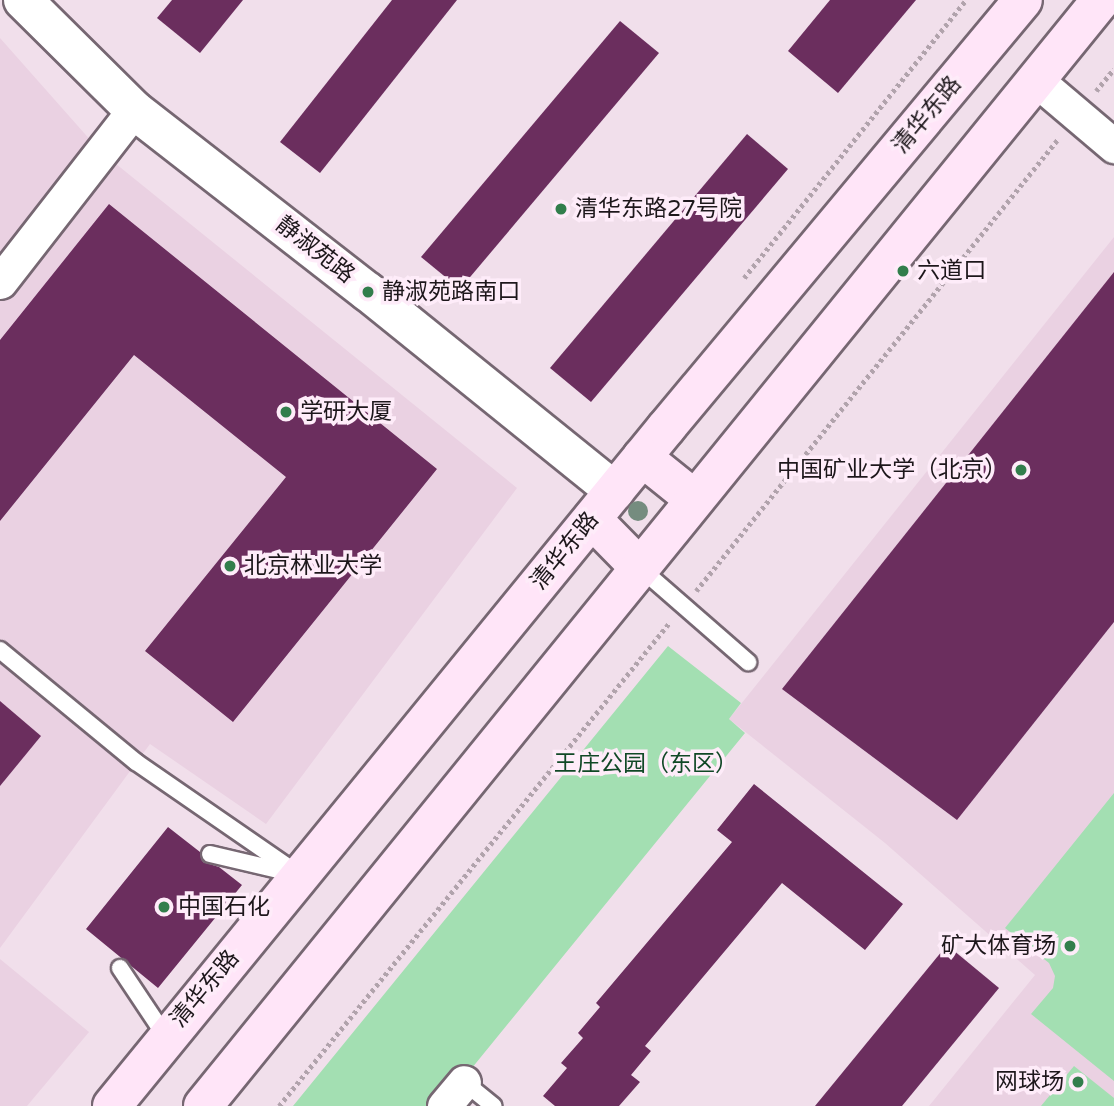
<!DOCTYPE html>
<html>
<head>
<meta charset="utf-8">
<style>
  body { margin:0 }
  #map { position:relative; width:1114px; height:1106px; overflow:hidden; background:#f1dfeb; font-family:"Varela Round","Noto Sans SC",sans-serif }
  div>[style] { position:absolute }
  .built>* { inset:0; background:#ead1e2 }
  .green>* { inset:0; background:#a3dfb2 }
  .building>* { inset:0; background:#6b2e5e }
  .path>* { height:4.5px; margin-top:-2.25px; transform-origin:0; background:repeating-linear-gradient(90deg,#b1a3ac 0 3.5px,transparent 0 7px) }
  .roads { filter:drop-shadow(2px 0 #766772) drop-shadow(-2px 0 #766772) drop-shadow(0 2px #766772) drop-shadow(0 -2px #766772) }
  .service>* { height:16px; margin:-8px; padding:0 8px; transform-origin:8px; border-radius:8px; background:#fff }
  .minor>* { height:33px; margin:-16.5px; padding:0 16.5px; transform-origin:16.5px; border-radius:16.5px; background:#fff }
  .tertiary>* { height:38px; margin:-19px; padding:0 19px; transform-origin:19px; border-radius:19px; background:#fff }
  .secondary>* { height:38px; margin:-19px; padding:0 19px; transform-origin:19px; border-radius:19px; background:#ffe5f8 }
  .trees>* { width:20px; height:20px; margin:-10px; border-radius:50%; background:#758c7f }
  .dots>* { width:19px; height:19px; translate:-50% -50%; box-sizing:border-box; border:4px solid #feecf9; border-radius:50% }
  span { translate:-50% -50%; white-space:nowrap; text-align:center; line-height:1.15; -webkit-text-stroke:7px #feecf9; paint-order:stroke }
  .street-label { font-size:23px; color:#1d171b }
  .poi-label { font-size:23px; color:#1d171b }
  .left { translate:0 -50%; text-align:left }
  .right { translate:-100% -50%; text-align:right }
  .park-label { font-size:23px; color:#104826 }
</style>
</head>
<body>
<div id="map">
  <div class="built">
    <div style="clip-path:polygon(0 38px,100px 151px,517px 488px,266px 824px,150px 744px,0 948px)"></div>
    <div style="clip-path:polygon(1114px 237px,1114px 1106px,929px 1106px,1035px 975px,885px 843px,729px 719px)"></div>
    <div style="clip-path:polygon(0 959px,89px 1032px,27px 1106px,0 1106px)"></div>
  </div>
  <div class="green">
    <div style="clip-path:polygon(668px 646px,741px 703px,729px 719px,745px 733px,441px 1106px,293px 1106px)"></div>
    <div style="clip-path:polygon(1114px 793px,1114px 1081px,1031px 1014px,1053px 988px,1055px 976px,1049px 963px,1005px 928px)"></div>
    <div style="clip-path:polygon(1074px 1066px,1114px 1098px,1114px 1106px,1041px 1106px)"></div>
  </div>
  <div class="building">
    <div style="clip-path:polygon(172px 0,243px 0,200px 53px,157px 18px)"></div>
    <div style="clip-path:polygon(392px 0,457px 0,320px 173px,280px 142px)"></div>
    <div style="clip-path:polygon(830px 0,916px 0,838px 93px,788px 51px)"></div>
    <div style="clip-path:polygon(620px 21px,659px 53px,460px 289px,421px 257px)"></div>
    <div style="clip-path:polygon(747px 134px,788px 169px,591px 402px,550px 368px)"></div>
    <div style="clip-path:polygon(109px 204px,437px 469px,233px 722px,145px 651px,286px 477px,134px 355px,0 521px,0 340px)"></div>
    <div style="clip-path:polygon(1114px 272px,1114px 622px,957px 820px,782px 689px)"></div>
    <div style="clip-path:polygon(0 701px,41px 736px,0 786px)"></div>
    <div style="clip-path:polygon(754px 784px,903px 904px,865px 950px,782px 883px,645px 1046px,651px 1051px,631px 1075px,640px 1082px,619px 1106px,555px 1106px,543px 1096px,567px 1068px,561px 1063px,583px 1038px,578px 1033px,600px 1007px,596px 1003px,732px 842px,717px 830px)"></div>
    <div style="clip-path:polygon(168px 827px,200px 852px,203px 862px,219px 867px,242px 885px,158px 988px,86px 929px)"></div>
    <div style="clip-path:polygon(947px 945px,999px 988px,902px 1106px,815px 1106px)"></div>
  </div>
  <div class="path">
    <div style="left:1096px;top:91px;width:28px;rotate:-51deg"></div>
    <div style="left:744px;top:278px;width:356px;rotate:-51.4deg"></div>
    <div style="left:696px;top:591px;width:579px;rotate:-51.31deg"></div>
    <div style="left:279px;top:1106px;width:622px;rotate:-51.07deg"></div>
  </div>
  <div class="roads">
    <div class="service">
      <div style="left:639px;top:567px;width:145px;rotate:41.1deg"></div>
      <div style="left:0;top:650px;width:176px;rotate:39.5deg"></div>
      <div style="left:136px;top:762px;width:199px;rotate:34.6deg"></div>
      <div style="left:210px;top:854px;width:83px;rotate:13.2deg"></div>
      <div style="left:120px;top:968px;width:83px;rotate:56.3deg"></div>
      <div style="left:464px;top:1082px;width:38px;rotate:39deg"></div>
    </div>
    <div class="minor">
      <div style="left:1035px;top:79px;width:104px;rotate:40.3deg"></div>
      <div style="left:0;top:282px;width:218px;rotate:-52.1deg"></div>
      <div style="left:444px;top:1106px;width:31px;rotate:-50deg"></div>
    </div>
    <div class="tertiary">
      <div style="left:23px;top:0;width:156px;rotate:44.7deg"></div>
      <div style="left:134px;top:110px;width:296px;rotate:37.9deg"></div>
      <div style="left:368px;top:292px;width:317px;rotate:38.9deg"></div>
    </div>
    <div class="secondary">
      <div style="left:642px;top:457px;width:67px;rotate:38.9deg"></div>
      <div style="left:592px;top:519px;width:66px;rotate:45.6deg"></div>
      <div style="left:112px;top:1106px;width:876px;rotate:-50.75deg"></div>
      <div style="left:666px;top:428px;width:557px;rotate:-50.17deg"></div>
      <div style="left:203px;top:1106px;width:1425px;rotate:-50.93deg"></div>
    </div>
  </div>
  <div class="trees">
    <div style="left:638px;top:511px"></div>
  </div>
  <div class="dots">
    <div style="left:561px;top:209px;background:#327e4c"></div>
    <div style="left:903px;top:271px;background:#327e4c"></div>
    <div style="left:368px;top:292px;background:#327e4c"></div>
    <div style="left:286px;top:412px;background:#327e4c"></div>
    <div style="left:1021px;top:470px;background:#327e4c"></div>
    <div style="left:230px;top:566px;background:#327e4c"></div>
    <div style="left:164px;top:907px;background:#327e4c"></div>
    <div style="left:1070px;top:946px;background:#327e4c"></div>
    <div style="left:1078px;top:1082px;background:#327e4c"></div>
  </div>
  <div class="street-label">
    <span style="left:927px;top:115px;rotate:-50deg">清华东路</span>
    <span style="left:315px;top:250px;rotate:38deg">静淑苑路</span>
    <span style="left:565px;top:551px;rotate:-51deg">清华东路</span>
    <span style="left:205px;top:989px;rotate:-50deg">清华东路</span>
  </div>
  <div class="poi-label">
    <span class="left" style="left:575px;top:209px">清华东路27号院</span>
    <span class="left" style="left:917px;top:271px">六道口</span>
    <span class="left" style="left:382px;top:292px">静淑苑路南口</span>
    <span class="left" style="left:300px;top:412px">学研大厦</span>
    <span class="right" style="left:1007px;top:470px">中国矿业大学（北京）</span>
    <span class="left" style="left:244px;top:566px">北京林业大学</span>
    <span class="left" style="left:178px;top:907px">中国石化</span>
    <span class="right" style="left:1056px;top:946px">矿大体育场</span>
    <span class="right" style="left:1064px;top:1082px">网球场</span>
  </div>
  <div class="park-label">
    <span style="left:646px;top:764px">王庄公园（东区）</span>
  </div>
</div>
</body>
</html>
